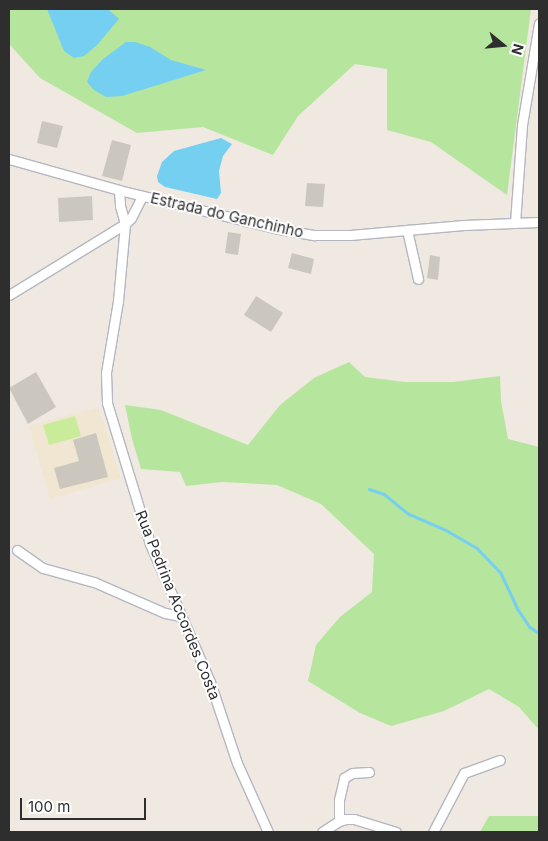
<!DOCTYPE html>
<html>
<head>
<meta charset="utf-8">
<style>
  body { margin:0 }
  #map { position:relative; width:548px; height:841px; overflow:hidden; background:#efe9e1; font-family:Inter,sans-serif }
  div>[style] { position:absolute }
  .education>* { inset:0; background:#f0e6d1 }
  .green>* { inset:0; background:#b6e59e }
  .pitch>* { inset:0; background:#c9ec9a }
  .water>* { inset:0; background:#75cff0 }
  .stream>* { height:2.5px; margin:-1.25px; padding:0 1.25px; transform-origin:1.25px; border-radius:1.25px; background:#75cff0 }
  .building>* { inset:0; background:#cbc7bf }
  .roads { filter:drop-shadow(1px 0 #b4b7c1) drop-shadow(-1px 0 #b4b7c1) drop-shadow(0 1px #b4b7c1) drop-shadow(0 -1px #b4b7c1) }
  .minor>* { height:9px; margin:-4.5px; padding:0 4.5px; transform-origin:4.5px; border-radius:4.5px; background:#fff }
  span { translate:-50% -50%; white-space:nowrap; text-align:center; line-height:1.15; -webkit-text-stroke:4px #fff; paint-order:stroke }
  .street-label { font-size:15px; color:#2e2e2e }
  .frame { position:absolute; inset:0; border:10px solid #2e2e2e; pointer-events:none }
  .north { position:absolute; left:478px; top:20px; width:50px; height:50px; -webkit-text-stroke:4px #fff; paint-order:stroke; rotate:107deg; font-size:14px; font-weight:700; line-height:20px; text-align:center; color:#2e2e2e }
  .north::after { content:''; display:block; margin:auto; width:18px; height:22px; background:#2e2e2e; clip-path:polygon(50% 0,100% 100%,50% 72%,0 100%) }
  .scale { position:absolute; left:20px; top:798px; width:126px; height:22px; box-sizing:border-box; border:2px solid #2e2e2e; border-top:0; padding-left:6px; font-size:15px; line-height:18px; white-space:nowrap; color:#2e2e2e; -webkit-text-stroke:4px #fff; paint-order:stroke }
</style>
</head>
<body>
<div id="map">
  <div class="education">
    <div style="clip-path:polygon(99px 407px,121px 478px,50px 499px,29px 426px)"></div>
  </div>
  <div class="green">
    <div style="clip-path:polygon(9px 9px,531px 9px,507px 195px,431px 142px,387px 130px,387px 69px,355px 64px,298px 116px,273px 155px,203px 127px,137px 133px,40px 78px,9px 44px)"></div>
    <div style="clip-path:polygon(349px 362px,365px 377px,405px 382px,453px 382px,500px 376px,501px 401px,508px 439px,539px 447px,539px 730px,519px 707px,489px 689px,444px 711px,391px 726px,360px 713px,308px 681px,316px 645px,340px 617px,372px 592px,374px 554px,321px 504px,277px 485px,222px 482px,186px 486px,180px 472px,141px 469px,132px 439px,125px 405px,161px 410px,248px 445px,280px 405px,314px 378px)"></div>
    <div style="clip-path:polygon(489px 816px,539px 816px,539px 832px,480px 832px)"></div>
  </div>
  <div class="pitch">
    <div style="clip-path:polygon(75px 416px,81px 436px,49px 445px,43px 425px)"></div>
  </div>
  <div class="water">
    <div style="clip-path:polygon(47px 9px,108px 9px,119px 19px,97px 45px,84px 56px,74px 58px,64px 51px)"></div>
    <div style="clip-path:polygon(126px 42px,135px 42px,150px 47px,171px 60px,206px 70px,122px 96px,106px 97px,94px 90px,87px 82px,91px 72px,103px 59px)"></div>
    <div style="clip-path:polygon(221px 138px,232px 144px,223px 156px,219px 171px,221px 193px,217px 199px,165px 187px,158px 182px,157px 176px,162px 162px,174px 151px)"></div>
  </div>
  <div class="stream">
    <div style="left:369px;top:489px;width:16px;rotate:18deg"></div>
    <div style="left:384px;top:494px;width:32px;rotate:39deg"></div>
    <div style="left:409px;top:514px;width:40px;rotate:23.4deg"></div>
    <div style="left:446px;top:530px;width:36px;rotate:30deg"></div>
    <div style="left:477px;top:548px;width:35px;rotate:46deg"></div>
    <div style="left:501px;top:573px;width:38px;rotate:65deg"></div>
    <div style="left:517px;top:608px;width:23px;rotate:56deg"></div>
    <div style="left:530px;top:627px;width:11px;rotate:34deg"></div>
  </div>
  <div class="building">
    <div style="clip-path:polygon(42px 121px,63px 126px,57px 148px,37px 143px)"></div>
    <div style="clip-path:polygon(112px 140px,131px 145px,122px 181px,102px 176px)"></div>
    <div style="clip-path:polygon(307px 183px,325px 184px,323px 207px,305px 206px)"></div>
    <div style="clip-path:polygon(92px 196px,93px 220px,59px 222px,58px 198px)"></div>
    <div style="clip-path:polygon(228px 232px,241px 234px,238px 255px,225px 253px)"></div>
    <div style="clip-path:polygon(292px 253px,314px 259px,311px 274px,288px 268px)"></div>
    <div style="clip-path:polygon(430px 255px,440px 257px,438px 280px,427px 278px)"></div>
    <div style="clip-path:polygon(256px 296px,283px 313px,271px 332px,244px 315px)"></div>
    <div style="clip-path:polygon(36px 372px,56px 407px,28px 424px,9px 388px)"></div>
    <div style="clip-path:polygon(96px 433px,108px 477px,60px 489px,54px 468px,79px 461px,73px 440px)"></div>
  </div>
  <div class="roads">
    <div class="minor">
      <div style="left:9px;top:159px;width:114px;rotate:15.7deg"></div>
      <div style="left:119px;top:190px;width:165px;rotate:13.7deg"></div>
      <div style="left:279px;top:229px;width:36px;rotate:10deg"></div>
      <div style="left:314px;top:235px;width:36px"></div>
      <div style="left:350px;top:235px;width:114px;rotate:-5deg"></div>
      <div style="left:464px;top:225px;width:75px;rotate:-2.3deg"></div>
      <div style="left:119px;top:190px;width:16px;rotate:86deg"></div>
      <div style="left:120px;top:206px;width:19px;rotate:74deg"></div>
      <div style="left:125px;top:224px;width:77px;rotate:95.2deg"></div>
      <div style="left:118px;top:301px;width:73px;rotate:99.5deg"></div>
      <div style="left:106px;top:373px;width:30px;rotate:88deg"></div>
      <div style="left:107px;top:403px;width:147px;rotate:73deg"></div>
      <div style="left:150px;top:544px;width:150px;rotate:66.5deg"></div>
      <div style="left:210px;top:682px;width:85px;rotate:71.6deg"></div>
      <div style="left:237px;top:763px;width:76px;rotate:65.8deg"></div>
      <div style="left:515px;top:223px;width:98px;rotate:-85.9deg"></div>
      <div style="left:522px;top:125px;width:103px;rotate:-80.5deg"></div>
      <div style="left:407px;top:230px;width:50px;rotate:77.3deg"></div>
      <div style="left:9px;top:295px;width:136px;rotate:-31.5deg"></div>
      <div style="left:125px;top:224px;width:8px;rotate:-45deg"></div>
      <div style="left:131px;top:218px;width:25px;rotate:-63deg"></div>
      <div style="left:17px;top:550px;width:32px;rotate:35deg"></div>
      <div style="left:43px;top:568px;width:53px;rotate:15.4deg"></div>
      <div style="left:94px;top:582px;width:77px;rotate:23.6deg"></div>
      <div style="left:165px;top:613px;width:16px;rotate:11deg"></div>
      <div style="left:339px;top:821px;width:21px;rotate:-90deg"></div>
      <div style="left:339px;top:800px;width:23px;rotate:-77deg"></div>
      <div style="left:344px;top:778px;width:9px;rotate:-32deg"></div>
      <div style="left:352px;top:773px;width:17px;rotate:-3deg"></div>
      <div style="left:322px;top:832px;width:20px;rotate:-33deg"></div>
      <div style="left:339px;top:821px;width:7px;rotate:-16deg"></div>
      <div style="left:346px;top:819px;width:8px"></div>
      <div style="left:354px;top:819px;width:44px;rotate:17.2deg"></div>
      <div style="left:433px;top:832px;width:67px;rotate:-62.3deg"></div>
      <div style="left:464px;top:773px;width:38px;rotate:-20deg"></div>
    </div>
  </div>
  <div class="street-label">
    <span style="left:227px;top:215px;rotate:13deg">Estrada do Ganchinho</span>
    <span style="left:178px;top:605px;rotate:68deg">Rua Pedrina Accordes Costa</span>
  </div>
  <div class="frame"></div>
  <div class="north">N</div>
  <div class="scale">100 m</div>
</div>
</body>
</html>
